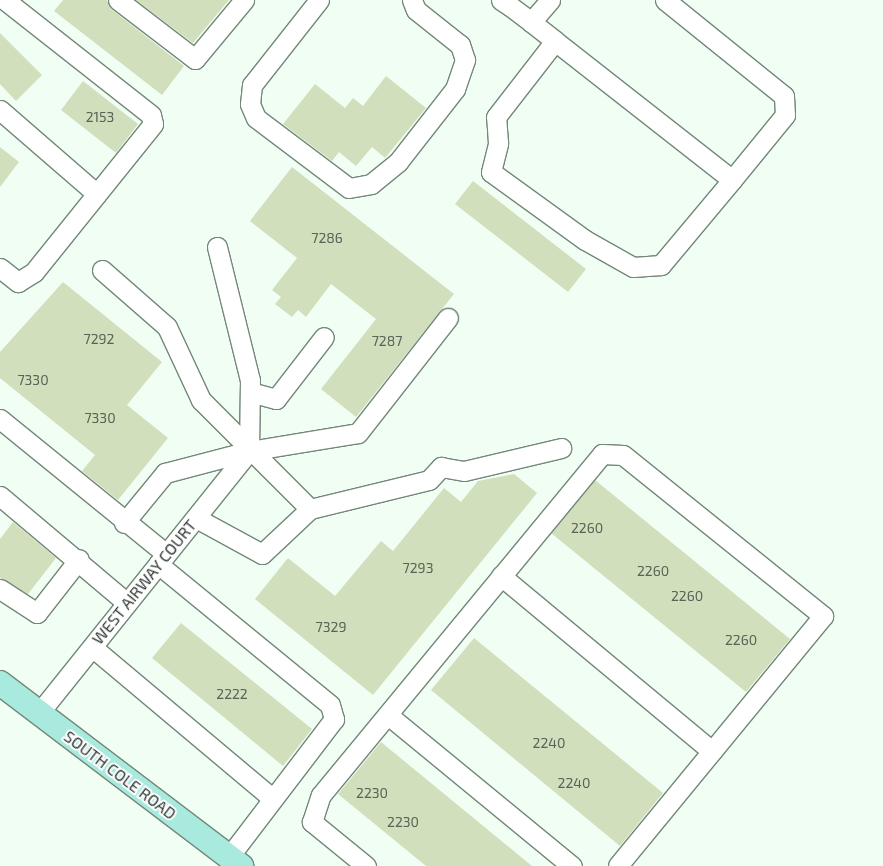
<!DOCTYPE html>
<html>
<head>
<meta charset="utf-8">
<style>
  body { margin:0 }
  #map { position:relative; width:883px; height:866px; overflow:hidden; background:#f1fef4; font-family:"Exo 2",sans-serif }
  div>[style] { position:absolute }
  .building>* { inset:0; background:#d1dfbd }
  .roads { filter:drop-shadow(1px 0 #738878) drop-shadow(-1px 0 #738878) drop-shadow(0 1px #738878) drop-shadow(0 -1px #738878) }
  .minor>* { height:19px; margin:-9.5px; padding:0 9.5px; transform-origin:9.5px; border-radius:9.5px; background:#fff }
  .major>* { height:24px; margin:-12px; padding:0 12px; transform-origin:12px; border-radius:12px; background:#a9eade }
  span { translate:-50% -50%; white-space:nowrap; text-align:center; line-height:1.15; -webkit-text-stroke:4px #fff; paint-order:stroke }
  .number-label { font-size:14px; color:#596356 }
  .number-label span { -webkit-text-stroke-width:0 }
  .street-label { font-size:16px; color:#313a34 }
</style>
</head>
<body>
<div id="map">
  <div class="building">
    <div style="clip-path:polygon(63px 0,107px 0,111px 9px,184px 66px,162px 95px,54px 11px)"></div>
    <div style="clip-path:polygon(136px 0,229px 0,193px 43px)"></div>
    <div style="clip-path:polygon(0 33px,42px 75px,16px 101px,0 84px)"></div>
    <div style="clip-path:polygon(386px 76px,426px 108px,385px 158px,372px 147px,356px 166px,339px 152px,332px 161px,283px 124px,315px 84px,345px 108px,353px 98px,363px 106px)"></div>
    <div style="clip-path:polygon(83px 81px,138px 124px,116px 153px,61px 110px)"></div>
    <div style="clip-path:polygon(0 147px,19px 162px,0 187px)"></div>
    <div style="clip-path:polygon(292px 167px,454px 294px,356px 417px,321px 389px,376px 319px,331px 284px,306px 317px,298px 310px,292px 317px,275px 304px,281px 297px,272px 290px,297px 258px,250px 221px)"></div>
    <div style="clip-path:polygon(473px 181px,586px 269px,568px 292px,455px 204px)"></div>
    <div style="clip-path:polygon(63px 282px,162px 362px,127px 405px,168px 438px,118px 500px,82px 471px,95px 455px,0 378px,0 352px)"></div>
    <div style="clip-path:polygon(514px 474px,537px 493px,373px 695px,255px 599px,288px 558px,335px 596px,381px 541px,393px 551px,444px 488px,461px 502px,478px 481px)"></div>
    <div style="clip-path:polygon(595px 480px,790px 639px,746px 692px,551px 533px)"></div>
    <div style="clip-path:polygon(13px 522px,56px 558px,28px 594px,0 578px,0 539px)"></div>
    <div style="clip-path:polygon(181px 623px,312px 729px,283px 766px,152px 658px)"></div>
    <div style="clip-path:polygon(474px 638px,663px 793px,620px 846px,431px 690px)"></div>
    <div style="clip-path:polygon(381px 742px,532px 866px,426px 866px,338px 794px)"></div>
  </div>
  <div class="roads">
    <div class="minor">
      <div style="left:118px;top:0;width:97px;rotate:37.5deg"></div>
      <div style="left:195px;top:59px;width:77px;rotate:-50.3deg"></div>
      <div style="left:319px;top:0;width:108px;rotate:128.2deg"></div>
      <div style="left:252px;top:85px;width:19px;rotate:96deg"></div>
      <div style="left:250px;top:104px;width:15px;rotate:67deg"></div>
      <div style="left:256px;top:118px;width:116px;rotate:37deg"></div>
      <div style="left:349px;top:188px;width:22px;rotate:-10deg"></div>
      <div style="left:371px;top:184px;width:35px;rotate:-39deg"></div>
      <div style="left:398px;top:162px;width:93px;rotate:-52deg"></div>
      <div style="left:455px;top:89px;width:31px;rotate:-71deg"></div>
      <div style="left:465px;top:60px;width:16px;rotate:-108deg"></div>
      <div style="left:460px;top:45px;width:56px;rotate:-141.5deg"></div>
      <div style="left:416px;top:10px;width:11px;rotate:-112deg"></div>
      <div style="left:501px;top:0;width:11px;rotate:34deg"></div>
      <div style="left:510px;top:6px;width:26px;rotate:37deg"></div>
      <div style="left:531px;top:22px;width:31px;rotate:38deg"></div>
      <div style="left:555px;top:41px;width:225px;rotate:38.1deg"></div>
      <div style="left:732px;top:180px;width:111px;rotate:129.9deg"></div>
      <div style="left:661px;top:265px;width:28px;rotate:176deg"></div>
      <div style="left:633px;top:267px;width:55px;rotate:-150.6deg"></div>
      <div style="left:585px;top:240px;width:116px;rotate:-144.1deg"></div>
      <div style="left:491px;top:172px;width:30px;rotate:-76deg"></div>
      <div style="left:498px;top:143px;width:26px;rotate:-94deg"></div>
      <div style="left:496px;top:117px;width:96px;rotate:-52.2deg"></div>
      <div style="left:665px;top:0;width:153px;rotate:38.9deg"></div>
      <div style="left:784px;top:96px;width:19px;rotate:87deg"></div>
      <div style="left:785px;top:115px;width:84px;rotate:129.2deg"></div>
      <div style="left:531px;top:22px;width:29px;rotate:-49deg"></div>
      <div style="left:0;top:110px;width:128px;rotate:40.9deg"></div>
      <div style="left:217px;top:247px;width:137px;rotate:76.1deg"></div>
      <div style="left:250px;top:380px;width:71px;rotate:90.8deg"></div>
      <div style="left:0;top:268px;width:23px;rotate:38deg"></div>
      <div style="left:18px;top:282px;width:19px;rotate:-32deg"></div>
      <div style="left:34px;top:272px;width:190px;rotate:-51.2deg"></div>
      <div style="left:153px;top:124px;width:9px;rotate:-103deg"></div>
      <div style="left:151px;top:115px;width:186px;rotate:-141.8deg"></div>
      <div style="left:102px;top:270px;width:86px;rotate:41.2deg"></div>
      <div style="left:167px;top:327px;width:81px;rotate:65deg"></div>
      <div style="left:201px;top:400px;width:154px;rotate:45deg"></div>
      <div style="left:250px;top:392px;width:27px;rotate:15deg"></div>
      <div style="left:276px;top:399px;width:78px;rotate:-52.3deg"></div>
      <div style="left:0;top:419px;width:214px;rotate:39.1deg"></div>
      <div style="left:0;top:496px;width:166px;rotate:40.1deg"></div>
      <div style="left:196px;top:518px;width:75px;rotate:28.6deg"></div>
      <div style="left:262px;top:554px;width:66px;rotate:-43.2deg"></div>
      <div style="left:310px;top:509px;width:122px;rotate:-13.7deg"></div>
      <div style="left:429px;top:480px;width:18px;rotate:-47deg"></div>
      <div style="left:441px;top:467px;width:23px;rotate:10deg"></div>
      <div style="left:464px;top:471px;width:100px;rotate:-13.3deg"></div>
      <div style="left:124px;top:523px;width:65px;rotate:-50.6deg"></div>
      <div style="left:165px;top:473px;width:87px;rotate:-14.7deg"></div>
      <div style="left:249px;top:451px;width:110px;rotate:-9.4deg"></div>
      <div style="left:358px;top:433px;width:146px;rotate:-52deg"></div>
      <div style="left:158px;top:564px;width:222px;rotate:39.3deg"></div>
      <div style="left:330px;top:705px;width:15px;rotate:74deg"></div>
      <div style="left:334px;top:719px;width:173px;rotate:127.3deg"></div>
      <div style="left:501px;top:576px;width:274px;rotate:39.7deg"></div>
      <div style="left:0;top:589px;width:44px;rotate:33deg"></div>
      <div style="left:37px;top:613px;width:68px;rotate:-52.1deg"></div>
      <div style="left:92px;top:647px;width:236px;rotate:40deg"></div>
      <div style="left:39px;top:713px;width:336px;rotate:-51.3deg"></div>
      <div style="left:388px;top:715px;width:238px;rotate:39.4deg"></div>
      <div style="left:366px;top:866px;width:70px;rotate:-140.8deg"></div>
      <div style="left:312px;top:822px;width:28px;rotate:-72deg"></div>
      <div style="left:321px;top:795px;width:442px;rotate:-50.5deg"></div>
      <div style="left:602px;top:454px;width:21px;rotate:3deg"></div>
      <div style="left:623px;top:455px;width:257px;rotate:38.8deg"></div>
      <div style="left:823px;top:616px;width:323px;rotate:129.4deg"></div>
    </div>
    <div class="major">
      <div style="left:0;top:683px;width:303px;rotate:37.2deg"></div>
    </div>
  </div>
  <div class="number-label">
    <span style="left:100px;top:117px">2153</span>
    <span style="left:327px;top:238px">7286</span>
    <span style="left:99px;top:339px">7292</span>
    <span style="left:387px;top:341px">7287</span>
    <span style="left:33px;top:380px">7330</span>
    <span style="left:100px;top:418px">7330</span>
    <span style="left:587px;top:528px">2260</span>
    <span style="left:418px;top:568px">7293</span>
    <span style="left:653px;top:571px">2260</span>
    <span style="left:687px;top:596px">2260</span>
    <span style="left:331px;top:627px">7329</span>
    <span style="left:741px;top:640px">2260</span>
    <span style="left:232px;top:694px">2222</span>
    <span style="left:549px;top:743px">2240</span>
    <span style="left:574px;top:783px">2240</span>
    <span style="left:372px;top:793px">2230</span>
    <span style="left:403px;top:822px">2230</span>
  </div>
  <div class="street-label">
    <span style="left:144px;top:582px;rotate:-51deg">WEST AIRWAY COURT</span>
    <span style="left:120px;top:775px;rotate:37deg">SOUTH COLE ROAD</span>
  </div>
</div>
</body>
</html>
